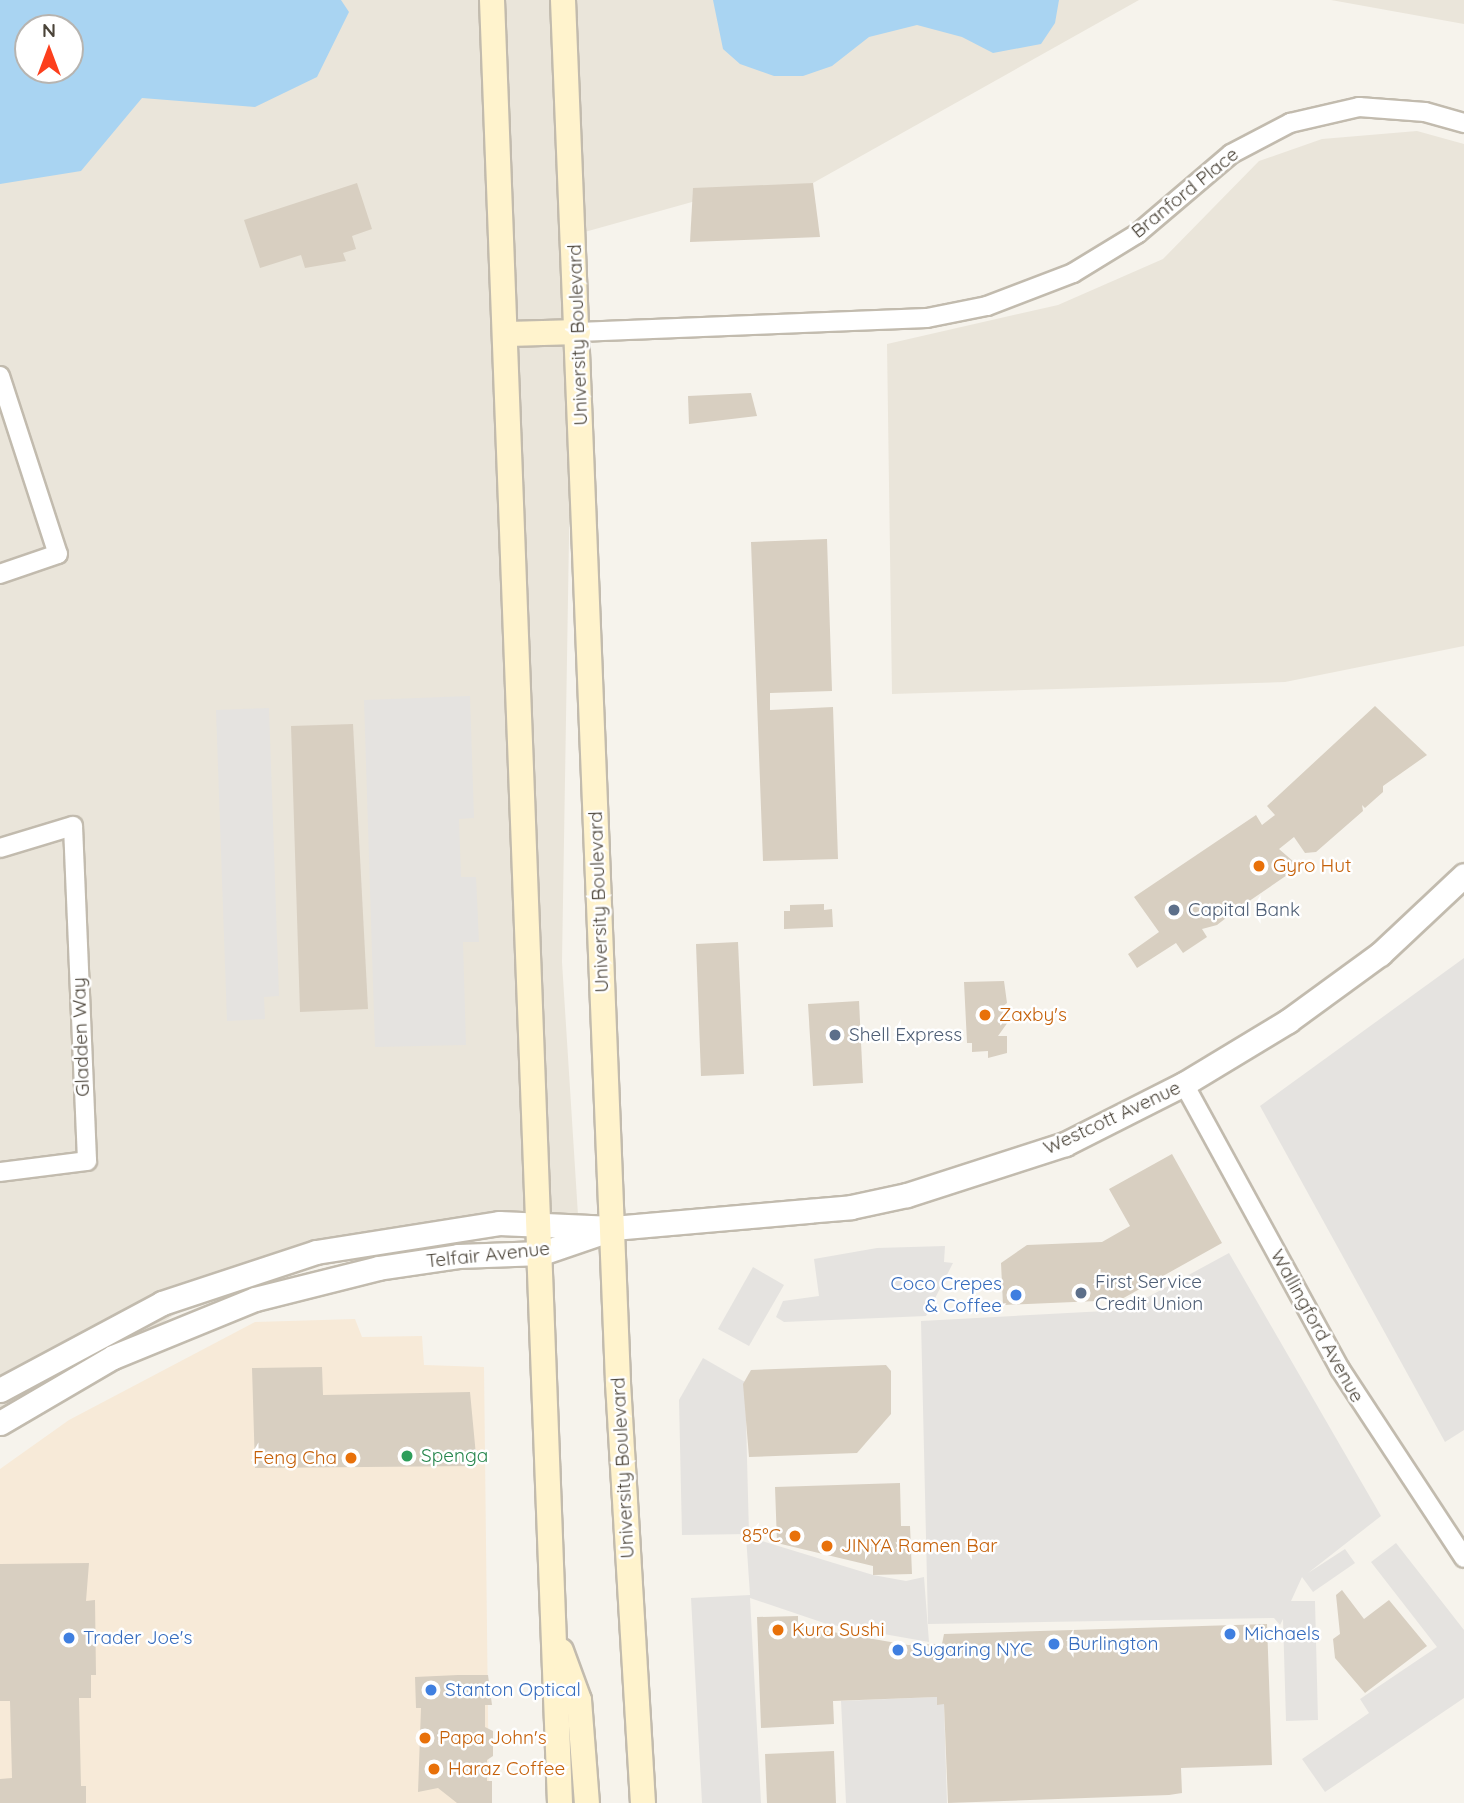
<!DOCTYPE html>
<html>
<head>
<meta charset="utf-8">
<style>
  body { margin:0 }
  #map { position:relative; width:1464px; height:1803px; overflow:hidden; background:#f6f3ec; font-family:Quicksand,sans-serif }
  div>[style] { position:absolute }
  .residential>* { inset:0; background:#eae5da }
  .commercial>* { inset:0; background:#f7ead8 }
  .parking>* { inset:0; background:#e5e3e0 }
  .water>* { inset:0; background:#a9d4f2 }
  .building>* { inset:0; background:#d8cfc1 }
  .roads { filter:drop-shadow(2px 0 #c2bbae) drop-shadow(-2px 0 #c2bbae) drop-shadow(0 2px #c2bbae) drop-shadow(0 -2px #c2bbae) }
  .minor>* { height:18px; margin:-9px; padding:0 9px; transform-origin:9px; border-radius:9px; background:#fff }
  .tertiary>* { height:23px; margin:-11.5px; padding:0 11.5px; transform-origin:11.5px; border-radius:11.5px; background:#fff }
  .secondary>* { height:24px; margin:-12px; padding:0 12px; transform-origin:12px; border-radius:12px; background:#fff3cd }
  .dots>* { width:19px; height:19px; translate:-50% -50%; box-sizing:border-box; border:4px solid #fff; border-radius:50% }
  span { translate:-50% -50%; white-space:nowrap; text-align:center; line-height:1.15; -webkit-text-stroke:5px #fff; paint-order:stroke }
  .street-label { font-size:19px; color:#4b4439 }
  .food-label { font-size:19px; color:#c56008 }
  .left { translate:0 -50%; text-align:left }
  .right { translate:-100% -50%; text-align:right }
  .service-label { font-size:19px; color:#4e5e75 }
  .shop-label { font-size:19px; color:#366cbe }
  .leisure-label { font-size:19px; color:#27864d }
  .north { position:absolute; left:14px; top:14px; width:70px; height:70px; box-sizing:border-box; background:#fff; border:2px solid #b7b4b0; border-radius:50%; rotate:0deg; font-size:19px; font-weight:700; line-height:28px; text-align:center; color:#4b4439 }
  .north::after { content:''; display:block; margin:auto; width:24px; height:32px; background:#fc3f1d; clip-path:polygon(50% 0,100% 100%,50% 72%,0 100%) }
</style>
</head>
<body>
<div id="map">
  <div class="residential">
    <div style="clip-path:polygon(evenodd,0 0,1139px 0,813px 183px,692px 202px,574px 235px,562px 962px,578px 1215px,244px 1269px,0 1429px,0 0,28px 28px,70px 28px,70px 70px,28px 70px,28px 28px)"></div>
    <div style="clip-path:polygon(1331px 0,1464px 0,1464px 24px)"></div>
    <div style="clip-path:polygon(1417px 131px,1464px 144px,1464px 646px,1285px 682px,892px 694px,887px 344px,1058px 305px,1163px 259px,1259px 161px,1322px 139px)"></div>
  </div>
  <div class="commercial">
    <div style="clip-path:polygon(355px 1319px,362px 1337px,422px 1336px,424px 1365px,484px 1367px,489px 1803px,0 1803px,0 1469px,69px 1420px,255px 1322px)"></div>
  </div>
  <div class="parking">
    <div style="clip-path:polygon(470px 696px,474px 818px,459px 819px,461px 877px,476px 877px,479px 942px,463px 942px,466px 1045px,375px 1047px,364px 700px)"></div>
    <div style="clip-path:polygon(269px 708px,279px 996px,264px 997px,265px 1019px,227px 1021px,216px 710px)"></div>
    <div style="clip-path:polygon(1464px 958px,1464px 1430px,1445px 1442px,1260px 1106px)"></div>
    <div style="clip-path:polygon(945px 1246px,944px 1262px,953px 1263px,926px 1316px,784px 1322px,776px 1317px,783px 1301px,819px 1296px,814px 1259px,877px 1248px)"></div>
    <div style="clip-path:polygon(1229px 1253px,1381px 1516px,1308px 1573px,1345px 1549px,1355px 1563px,1313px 1592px,1302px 1577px,1291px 1601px,1315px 1601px,1318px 1720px,1286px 1721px,1283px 1619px,1280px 1625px,1274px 1618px,928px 1624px,921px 1321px,1124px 1310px)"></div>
    <div style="clip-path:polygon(753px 1267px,784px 1285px,749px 1346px,718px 1329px)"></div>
    <div style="clip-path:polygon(703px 1358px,745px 1382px,749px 1534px,682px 1535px,679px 1400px)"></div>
    <div style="clip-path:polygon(746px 1536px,873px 1575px,906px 1581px,924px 1577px,929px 1642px,827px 1624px,750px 1598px,761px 1803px,702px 1803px,691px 1598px,750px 1595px)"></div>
    <div style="clip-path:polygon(1396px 1543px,1464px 1630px,1464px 1698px,1325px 1792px,1302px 1759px,1369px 1713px,1360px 1699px,1437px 1647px,1371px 1562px)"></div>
    <div style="clip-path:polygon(937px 1697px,937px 1704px,944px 1704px,947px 1803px,846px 1803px,841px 1701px)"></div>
  </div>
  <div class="water">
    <div style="clip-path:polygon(evenodd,0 0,341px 0,349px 12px,317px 77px,255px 107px,142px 98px,81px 171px,0 184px,0 0,28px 28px,70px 28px,70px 70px,28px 70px,28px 28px)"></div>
    <div style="clip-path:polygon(713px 0,1059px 0,1055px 23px,1041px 44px,993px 53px,962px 37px,917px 25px,869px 37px,832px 66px,803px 76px,774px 76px,740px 64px,723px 49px)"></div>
  </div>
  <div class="building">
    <div style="clip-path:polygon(357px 183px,372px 229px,352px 236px,356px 249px,343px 253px,346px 261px,305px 268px,301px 255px,260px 268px,244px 220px)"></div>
    <div style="clip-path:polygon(813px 183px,820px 237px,690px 242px,693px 188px)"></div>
    <div style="clip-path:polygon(751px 393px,757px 416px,689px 424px,688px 396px)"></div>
    <div style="clip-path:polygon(827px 539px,832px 691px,770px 693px,770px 710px,833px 707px,838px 859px,763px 861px,751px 542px)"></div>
    <div style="clip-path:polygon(1375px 706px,1427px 755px,1383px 786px,1383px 792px,1365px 808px,1362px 805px,1363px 811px,1316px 852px,1305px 853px,1294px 837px,1279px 849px,1294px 862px,1289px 866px,1293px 871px,1239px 908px,1232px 907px,1235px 911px,1217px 925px,1202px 929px,1207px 937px,1183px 953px,1176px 943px,1137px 968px,1128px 954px,1159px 932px,1134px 897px,1256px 815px,1262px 825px,1275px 815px,1267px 806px)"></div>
    <div style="clip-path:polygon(353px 724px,368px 1009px,300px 1012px,291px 726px)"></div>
    <div style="clip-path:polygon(824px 904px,824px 910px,832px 909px,833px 927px,784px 929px,784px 911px,790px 911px,790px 905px)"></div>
    <div style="clip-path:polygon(738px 942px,744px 1074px,701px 1076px,696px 944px)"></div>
    <div style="clip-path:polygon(1004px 981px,1007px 1003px,1002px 1007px,1008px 1007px,1008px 1022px,998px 1036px,1007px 1036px,1007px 1053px,988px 1058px,988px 1051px,972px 1052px,972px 1043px,967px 1043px,964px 982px)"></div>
    <div style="clip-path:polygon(859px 1001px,863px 1083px,813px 1086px,808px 1004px)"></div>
    <div style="clip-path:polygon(1172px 1154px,1222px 1243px,1120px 1300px,1003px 1305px,1001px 1263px,1027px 1245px,1102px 1242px,1130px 1226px,1109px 1189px)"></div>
    <div style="clip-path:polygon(886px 1365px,891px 1371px,891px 1414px,857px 1453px,749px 1457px,743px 1384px,751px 1370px)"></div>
    <div style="clip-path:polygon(322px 1367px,323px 1395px,470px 1392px,477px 1466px,255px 1468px,252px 1368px)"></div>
    <div style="clip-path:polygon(900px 1483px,901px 1526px,910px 1526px,912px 1574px,873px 1575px,873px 1566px,777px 1543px,775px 1487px)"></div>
    <div style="clip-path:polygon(89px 1563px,86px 1601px,95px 1600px,96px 1675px,91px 1675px,91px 1698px,79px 1698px,81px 1786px,86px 1786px,86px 1803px,0 1803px,0 1779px,12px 1778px,10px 1701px,0 1701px,0 1564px)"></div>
    <div style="clip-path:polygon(1342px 1590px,1364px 1619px,1389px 1600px,1427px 1646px,1365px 1693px,1335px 1658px,1333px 1639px,1340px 1634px,1336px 1595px)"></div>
    <div style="clip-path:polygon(798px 1616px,798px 1626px,908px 1645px,942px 1644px,944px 1634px,1267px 1624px,1272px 1765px,1181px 1768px,1182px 1793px,1169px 1795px,948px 1803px,944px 1704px,937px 1705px,937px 1697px,833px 1701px,834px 1724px,761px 1728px,757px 1617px)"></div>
    <div style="clip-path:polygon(458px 1675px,488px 1675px,492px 1705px,485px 1705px,485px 1727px,493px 1731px,493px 1756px,487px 1760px,487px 1781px,492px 1781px,492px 1803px,457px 1803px,438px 1788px,418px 1792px,421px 1708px,416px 1708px,415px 1677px)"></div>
    <div style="clip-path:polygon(834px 1751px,836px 1803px,767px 1803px,765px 1754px)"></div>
  </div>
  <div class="roads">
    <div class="minor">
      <div style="left:578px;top:332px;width:349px;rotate:-2.3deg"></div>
      <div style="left:927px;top:318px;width:61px;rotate:-11.3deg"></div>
      <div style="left:987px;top:306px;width:92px;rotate:-21deg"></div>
      <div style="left:1073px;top:273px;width:75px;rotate:-31.4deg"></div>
      <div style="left:1137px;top:234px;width:123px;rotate:-40.4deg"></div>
      <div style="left:1231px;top:154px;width:67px;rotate:-27.7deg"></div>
      <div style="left:1290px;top:123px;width:71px;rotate:-13.1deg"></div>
      <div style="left:1359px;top:107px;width:66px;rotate:4.3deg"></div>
      <div style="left:1425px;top:112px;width:41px;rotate:15.8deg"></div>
      <div style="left:0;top:376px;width:187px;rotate:72deg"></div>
      <div style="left:58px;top:554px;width:61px;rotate:161deg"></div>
      <div style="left:0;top:848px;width:76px;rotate:-16.8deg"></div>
      <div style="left:73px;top:826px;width:335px;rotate:87.6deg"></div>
      <div style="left:87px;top:1161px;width:88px;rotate:172.8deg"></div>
      <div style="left:1184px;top:1084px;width:325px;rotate:61.3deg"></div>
      <div style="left:1340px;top:1369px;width:226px;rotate:56.7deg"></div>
    </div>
    <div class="tertiary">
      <div style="left:0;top:1390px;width:184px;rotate:-28.2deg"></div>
      <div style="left:162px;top:1303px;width:162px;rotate:-18.3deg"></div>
      <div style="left:316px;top:1252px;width:185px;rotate:-9deg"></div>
      <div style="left:499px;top:1223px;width:114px;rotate:2.5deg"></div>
      <div style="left:613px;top:1228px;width:239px;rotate:-5deg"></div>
      <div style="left:851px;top:1207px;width:57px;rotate:-12.1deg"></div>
      <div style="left:907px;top:1195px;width:166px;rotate:-17.9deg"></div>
      <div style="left:1065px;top:1144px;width:133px;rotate:-26.8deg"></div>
      <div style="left:1184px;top:1084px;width:122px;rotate:-31.2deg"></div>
      <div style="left:1288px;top:1021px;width:114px;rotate:-36.1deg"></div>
      <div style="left:1380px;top:954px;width:115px;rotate:-43.2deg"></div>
      <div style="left:0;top:1423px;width:131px;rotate:-30.3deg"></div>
      <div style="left:113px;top:1357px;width:153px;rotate:-22.2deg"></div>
      <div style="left:255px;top:1299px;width:127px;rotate:-14.1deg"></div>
      <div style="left:378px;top:1268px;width:81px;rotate:-8.5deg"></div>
      <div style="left:458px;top:1256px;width:84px;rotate:-2deg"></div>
      <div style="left:542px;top:1253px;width:65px;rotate:-19deg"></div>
    </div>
    <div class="secondary">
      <div style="left:492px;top:0;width:1804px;rotate:87.84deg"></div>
      <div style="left:563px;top:0;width:1384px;rotate:87.72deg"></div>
      <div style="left:618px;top:1383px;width:421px;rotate:86.6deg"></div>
      <div style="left:508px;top:334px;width:70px;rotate:-1.6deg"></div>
      <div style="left:561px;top:1651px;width:52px;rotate:69.8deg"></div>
      <div style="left:579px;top:1700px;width:103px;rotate:85.6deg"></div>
    </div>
  </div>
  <div class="dots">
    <div style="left:1259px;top:866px;background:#e8710a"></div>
    <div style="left:1174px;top:910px;background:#5c6f8a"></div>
    <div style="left:985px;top:1015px;background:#e8710a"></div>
    <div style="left:835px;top:1035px;background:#5c6f8a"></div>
    <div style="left:1081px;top:1293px;background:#5c6f8a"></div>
    <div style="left:1016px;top:1295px;background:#3f7fe0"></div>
    <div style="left:407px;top:1456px;background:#2e9e5b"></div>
    <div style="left:351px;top:1458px;background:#e8710a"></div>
    <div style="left:795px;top:1536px;background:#e8710a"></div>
    <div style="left:827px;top:1546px;background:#e8710a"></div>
    <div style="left:778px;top:1630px;background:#e8710a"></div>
    <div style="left:1230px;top:1634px;background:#3f7fe0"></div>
    <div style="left:69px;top:1638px;background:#3f7fe0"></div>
    <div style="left:1054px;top:1644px;background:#3f7fe0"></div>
    <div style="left:898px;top:1650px;background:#3f7fe0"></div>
    <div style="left:431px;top:1690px;background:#3f7fe0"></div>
    <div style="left:425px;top:1738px;background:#e8710a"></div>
    <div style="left:434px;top:1769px;background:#e8710a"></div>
  </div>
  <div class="street-label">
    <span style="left:1185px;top:193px;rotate:-39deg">Branford Place</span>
    <span style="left:578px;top:335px;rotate:-92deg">University Boulevard</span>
    <span style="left:599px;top:902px;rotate:-92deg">University Boulevard</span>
    <span style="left:81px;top:1037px;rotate:-92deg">Gladden Way</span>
    <span style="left:1112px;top:1118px;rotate:-25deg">Westcott Avenue</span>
    <span style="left:488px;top:1255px;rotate:-6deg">Telfair Avenue</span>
    <span style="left:1317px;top:1326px;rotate:61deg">Wallingford Avenue</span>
    <span style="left:623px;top:1468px;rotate:-93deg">University Boulevard</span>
  </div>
  <div class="food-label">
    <span class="left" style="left:1273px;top:866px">Gyro Hut</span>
    <span class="left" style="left:999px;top:1015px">Zaxby's</span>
    <span class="right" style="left:337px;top:1458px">Feng Cha</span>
    <span class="right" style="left:781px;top:1536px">85°C</span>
    <span class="left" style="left:841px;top:1546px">JINYA Ramen Bar</span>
    <span class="left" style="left:792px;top:1630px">Kura Sushi</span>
    <span class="left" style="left:439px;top:1738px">Papa John's</span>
    <span class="left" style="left:448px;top:1769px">Haraz Coffee</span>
  </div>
  <div class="service-label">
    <span class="left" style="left:1188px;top:910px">Capital Bank</span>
    <span class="left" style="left:849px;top:1035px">Shell Express</span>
    <span class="left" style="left:1095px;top:1293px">First Service<br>Credit Union</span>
  </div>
  <div class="shop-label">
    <span class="right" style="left:1002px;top:1295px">Coco Crepes<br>&amp; Coffee</span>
    <span class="left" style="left:1244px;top:1634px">Michaels</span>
    <span class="left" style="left:83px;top:1638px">Trader Joe's</span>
    <span class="left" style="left:1068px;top:1644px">Burlington</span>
    <span class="left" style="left:912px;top:1650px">Sugaring NYC</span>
    <span class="left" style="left:445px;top:1690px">Stanton Optical</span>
  </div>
  <div class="leisure-label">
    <span class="left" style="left:421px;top:1456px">Spenga</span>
  </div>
  <div class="north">N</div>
</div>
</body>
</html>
